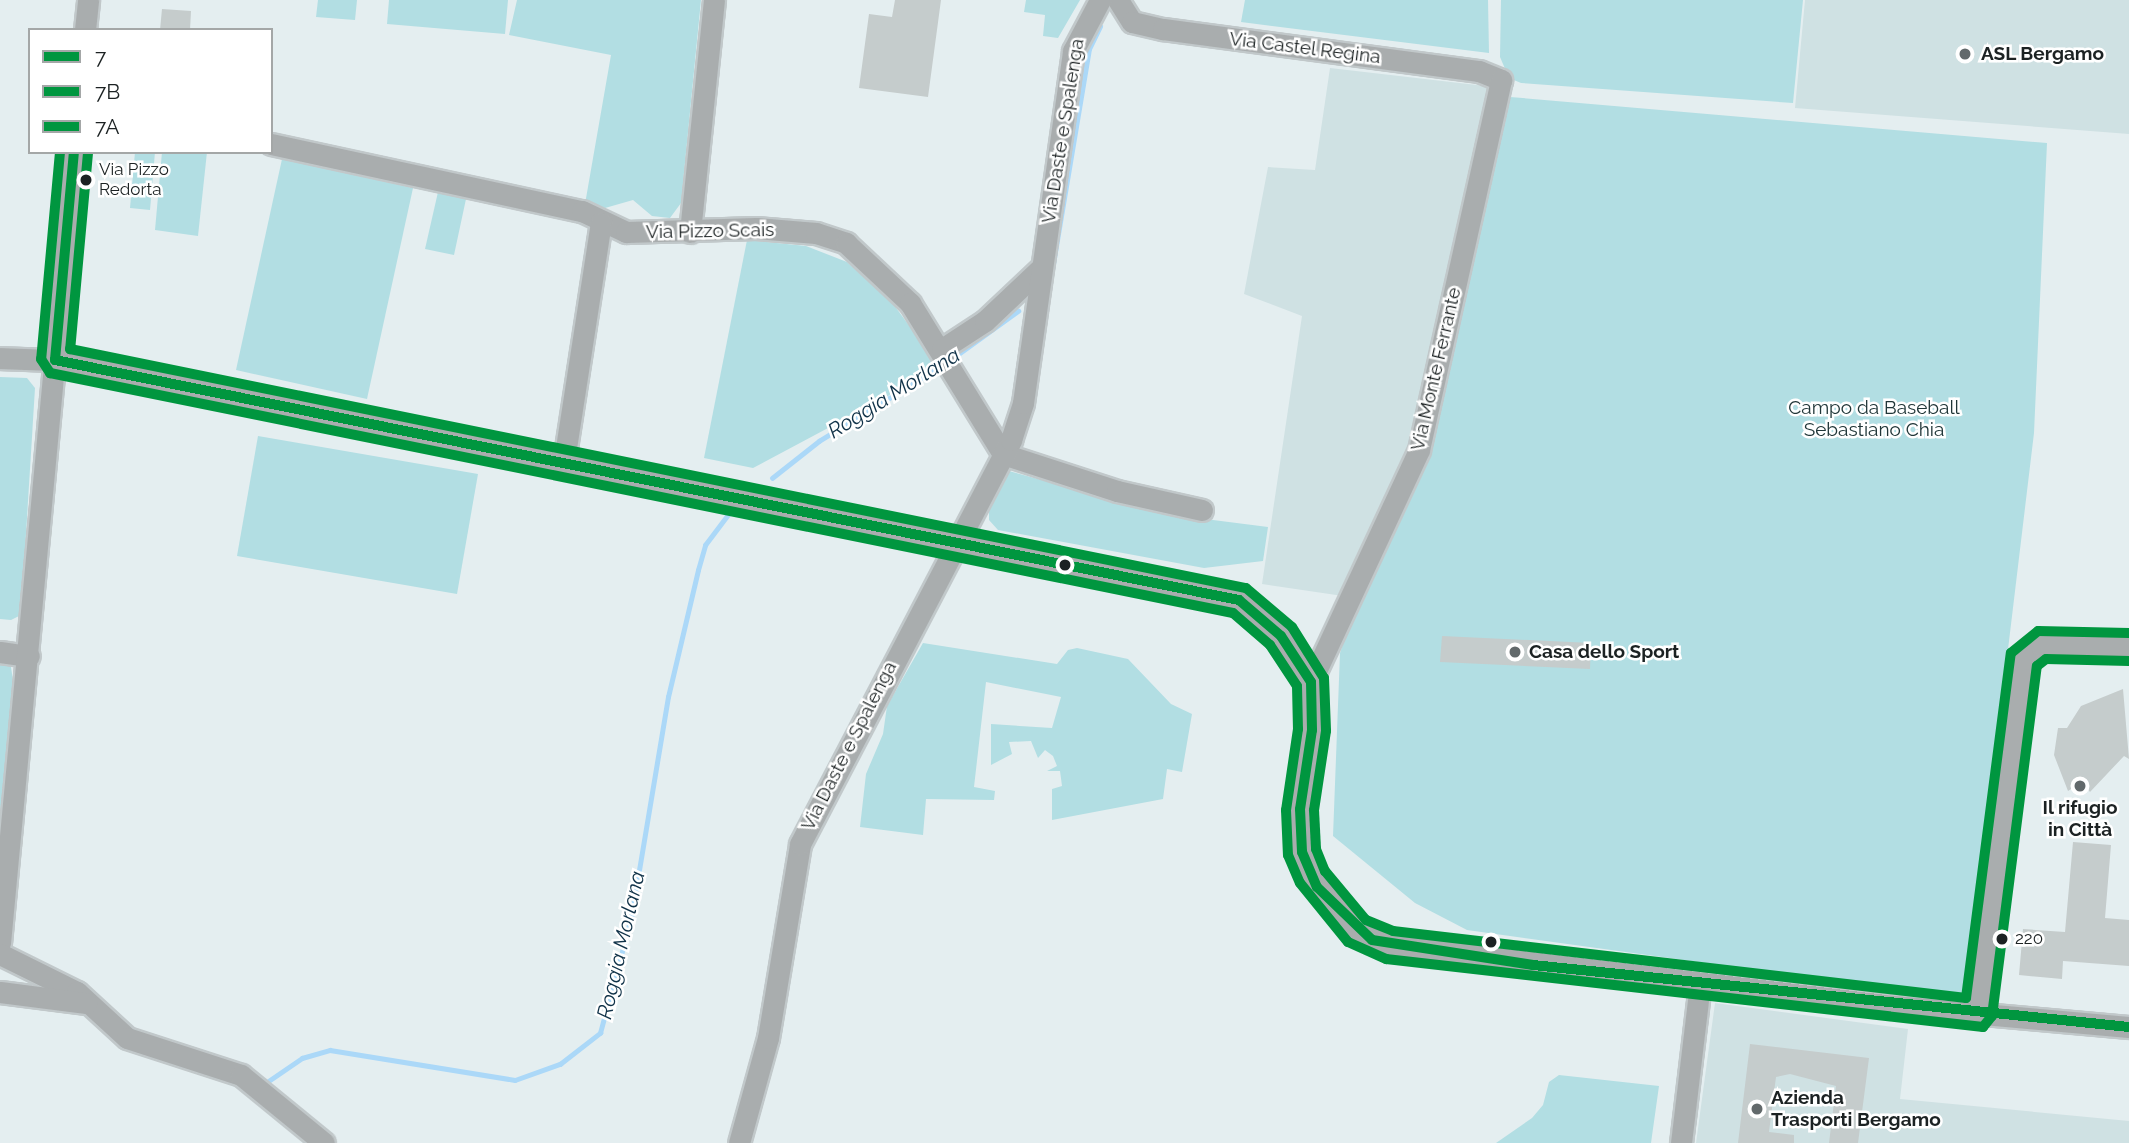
<!DOCTYPE html>
<html>
<head>
<meta charset="utf-8">
<style>
  body { margin:0 }
  #map { position:relative; width:2129px; height:1143px; overflow:hidden; background:#e4eef0; font-family:Raleway,sans-serif }
  div>[style] { position:absolute }
  .built>* { inset:0; background:#cfe1e3 }
  .green>* { inset:0; background:#b2dee3 }
  .stream>* { height:4.5px; margin:-2.25px; padding:0 2.25px; transform-origin:2.25px; border-radius:2.25px; background:#abd8f8 }
  .building>* { inset:0; background:#c5cccc }
  .roads { filter:drop-shadow(2px 0 #c1c8ca) drop-shadow(-2px 0 #c1c8ca) drop-shadow(0 2px #c1c8ca) drop-shadow(0 -2px #c1c8ca) }
  .minor>* { height:21px; margin:-10.5px; padding:0 10.5px; transform-origin:10.5px; border-radius:10.5px; background:#a9adae }
  .bus-1>* { height:10px; margin:-5px; padding:0 5px; transform-origin:5px; border-radius:5px; background:#00963f }
  .bus-2>* { height:10px; margin:-5px; padding:0 5px; transform-origin:5px; border-radius:5px; background:#00963f }
  .bus-3>* { height:10px; margin:-5px; padding:0 5px; transform-origin:5px; border-radius:5px; background:#00963f }
  .dots>* { width:19px; height:19px; translate:-50% -50%; box-sizing:border-box; border:4px solid #fff; border-radius:50% }
  span { translate:-50% -50%; white-space:nowrap; text-align:center; line-height:1.15; -webkit-text-stroke:5px #fff; paint-order:stroke }
  .bus-label { font-size:17px; color:#1c2223 }
  .left { translate:0 -50%; text-align:left }
  .street-label { font-size:19px; color:#1c2223 }
  .poi-label { font-size:19px; color:#1c2223; font-weight:700 }
  .park-label { font-size:19px; color:#203638 }
  .water-label { font-size:21px; color:#103248; font-style:italic }
  .legend { position:absolute; left:28px; top:28px; width:245px; height:126px; box-sizing:border-box; background:#fff; border:2px solid #a4a7a7; margin:0; padding:9px 12px; list-style:none; font-size:21px; color:#1c2223 }
  .legend li { display:flex; align-items:center; gap:14px; height:35px }
  .legend b { width:35px; border:2px solid #a4a7a7 }
</style>
</head>
<body>
<div id="map">
  <div class="built">
    <div style="clip-path:polygon(1805px 0,2129px 0,2129px 134px,1795px 108px)"></div>
    <div style="clip-path:polygon(1330px 68px,1494px 87px,1410px 443px,1343px 596px,1262px 584px,1302px 316px,1244px 294px,1268px 167px,1315px 170px)"></div>
    <div style="clip-path:polygon(1715px 1003px,1908px 1029px,1900px 1099px,2129px 1121px,2129px 1143px,1696px 1143px)"></div>
  </div>
  <div class="green">
    <div style="clip-path:polygon(318px 0,357px 0,355px 20px,316px 17px)"></div>
    <div style="clip-path:polygon(389px 0,508px 0,505px 34px,387px 24px)"></div>
    <div style="clip-path:polygon(517px 0,701px 0,681px 203px,670px 218px,652px 216px,633px 200px,605px 208px,585px 204px,611px 55px,509px 35px)"></div>
    <div style="clip-path:polygon(1026px 0,1080px 0,1058px 38px,1043px 36px,1045px 15px,1024px 12px)"></div>
    <div style="clip-path:polygon(1245px 0,1488px 0,1489px 53px,1241px 22px)"></div>
    <div style="clip-path:polygon(1501px 0,1803px 0,1793px 103px,1521px 83px,1509px 78px,1500px 57px)"></div>
    <div style="clip-path:polygon(1510px 97px,2047px 143px,2034px 433px,1966px 999px,1467px 930px,1415px 903px,1333px 836px,1340px 653px,1353px 613px,1429px 454px)"></div>
    <div style="clip-path:polygon(135px 152px,155px 152px,150px 210px,130px 208px)"></div>
    <div style="clip-path:polygon(162px 152px,207px 152px,198px 236px,155px 230px)"></div>
    <div style="clip-path:polygon(282px 159px,413px 188px,367px 399px,236px 370px)"></div>
    <div style="clip-path:polygon(438px 192px,466px 199px,454px 255px,425px 249px)"></div>
    <div style="clip-path:polygon(747px 240px,806px 246px,847px 262px,891px 301px,936px 362px,888px 396px,753px 468px,704px 458px)"></div>
    <div style="clip-path:polygon(0 377px,27px 378px,35px 388px,21px 615px,11px 620px,0 619px)"></div>
    <div style="clip-path:polygon(258px 436px,478px 474px,457px 594px,237px 556px)"></div>
    <div style="clip-path:polygon(1009px 471px,1166px 514px,1268px 527px,1263px 561px,1204px 568px,998px 530px,989px 520px,989px 505px)"></div>
    <div style="clip-path:polygon(923px 643px,1057px 664px,1068px 650px,1077px 648px,1128px 659px,1171px 704px,1192px 714px,1182px 772px,1167px 769px,1163px 799px,1052px 820px,1052px 789px,1062px 786px,1060px 771px,1047px 771px,1057px 766px,1053px 756px,1045px 750px,1038px 758px,1031px 741px,1009px 742px,1012px 754px,991px 765px,991px 724px,1052px 728px,1061px 697px,986px 682px,974px 787px,995px 791px,994px 800px,926px 799px,923px 835px,860px 827px,866px 774px,883px 734px,887px 706px)"></div>
    <div style="clip-path:polygon(0 660px,10px 661px,13px 680px,0 815px)"></div>
    <div style="clip-path:polygon(1559px 1075px,1659px 1086px,1651px 1143px,1496px 1143px,1532px 1118px,1543px 1105px,1549px 1082px)"></div>
  </div>
  <div class="stream">
    <div style="left:1052px;top:270px;width:224px;rotate:-80.5deg"></div>
    <div style="left:1089px;top:49px;width:25px;rotate:-64deg"></div>
    <div style="left:950px;top:360px;width:84px;rotate:-35.8deg"></div>
    <div style="left:772px;top:478px;width:60px;rotate:-38.2deg"></div>
    <div style="left:819px;top:441px;width:142px;rotate:-31.4deg"></div>
    <div style="left:267px;top:1082px;width:42px;rotate:-34.4deg"></div>
    <div style="left:302px;top:1058px;width:29px;rotate:-16deg"></div>
    <div style="left:330px;top:1050px;width:187px;rotate:9.2deg"></div>
    <div style="left:515px;top:1080px;width:48px;rotate:-19.6deg"></div>
    <div style="left:560px;top:1064px;width:51px;rotate:-37.8deg"></div>
    <div style="left:600px;top:1033px;width:119px;rotate:-74.9deg"></div>
    <div style="left:631px;top:918px;width:224px;rotate:-80.5deg"></div>
    <div style="left:668px;top:697px;width:130px;rotate:-76.7deg"></div>
    <div style="left:698px;top:570px;width:26px;rotate:-74deg"></div>
    <div style="left:705px;top:545px;width:38px;rotate:-53deg"></div>
  </div>
  <div class="building">
    <div style="clip-path:polygon(895px 0,941px 0,928px 97px,859px 88px,869px 14px,892px 17px)"></div>
    <div style="clip-path:polygon(162px 9px,191px 11px,190px 30px,160px 30px)"></div>
    <div style="clip-path:polygon(1442px 636px,1591px 643px,1590px 669px,1440px 662px)"></div>
    <div style="clip-path:polygon(2123px 689px,2129px 759px,2124px 756px,2090px 792px,2082px 782px,2068px 791px,2054px 755px,2058px 728px,2067px 728px,2081px 706px)"></div>
    <div style="clip-path:polygon(2073px 842px,2111px 845px,2105px 918px,2129px 920px,2129px 966px,2063px 961px,2062px 979px,2019px 975px,2023px 929px,2065px 932px)"></div>
    <div style="clip-path:polygon(1750px 1044px,1869px 1058px,1858px 1143px,1829px 1143px,1836px 1086px,1790px 1074px,1776px 1077px,1769px 1132px,1794px 1135px,1794px 1143px,1738px 1143px)"></div>
  </div>
  <div class="roads">
    <div class="minor">
      <div style="left:1118px;top:0;width:26px;rotate:58deg"></div>
      <div style="left:1132px;top:22px;width:32px;rotate:13deg"></div>
      <div style="left:1163px;top:29px;width:319px;rotate:7.6deg"></div>
      <div style="left:1479px;top:71px;width:24px;rotate:22deg"></div>
      <div style="left:1501px;top:80px;width:379px;rotate:102.5deg"></div>
      <div style="left:1419px;top:450px;width:256px;rotate:115deg"></div>
      <div style="left:85px;top:30px;width:30px;rotate:-84deg"></div>
      <div style="left:271px;top:144px;width:318px;rotate:12.2deg"></div>
      <div style="left:582px;top:211px;width:49px;rotate:25.5deg"></div>
      <div style="left:626px;top:232px;width:130px;rotate:-1.8deg"></div>
      <div style="left:756px;top:228px;width:60px;rotate:4.8deg"></div>
      <div style="left:816px;top:233px;width:32px;rotate:18deg"></div>
      <div style="left:846px;top:243px;width:88px;rotate:43.2deg"></div>
      <div style="left:910px;top:303px;width:177px;rotate:58.4deg"></div>
      <div style="left:1003px;top:454px;width:120px;rotate:18deg"></div>
      <div style="left:1117px;top:491px;width:87px;rotate:12.6deg"></div>
      <div style="left:690px;top:232px;width:233px;rotate:-84.1deg"></div>
      <div style="left:942px;top:349px;width:51px;rotate:-33.1deg"></div>
      <div style="left:985px;top:321px;width:77px;rotate:-43.4deg"></div>
      <div style="left:0;top:358px;width:55px;rotate:2.1deg"></div>
      <div style="left:55px;top:360px;width:1208px;rotate:11.46deg"></div>
      <div style="left:1239px;top:600px;width:55px;rotate:40.6deg"></div>
      <div style="left:1281px;top:636px;width:55px;rotate:56.9deg"></div>
      <div style="left:1311px;top:682px;width:48px;rotate:88.8deg"></div>
      <div style="left:1312px;top:730px;width:80px;rotate:98.6deg"></div>
      <div style="left:1300px;top:809px;width:43px;rotate:87.3deg"></div>
      <div style="left:1302px;top:852px;width:28px;rotate:67deg"></div>
      <div style="left:1313px;top:878px;width:69px;rotate:50.3deg"></div>
      <div style="left:1357px;top:931px;width:35px;rotate:24deg"></div>
      <div style="left:1389px;top:945px;width:497px;rotate:6.9deg"></div>
      <div style="left:1882px;top:1005px;width:248px;rotate:5.1deg"></div>
      <div style="left:564px;top:461px;width:241px;rotate:-81.2deg"></div>
      <div style="left:0;top:652px;width:29px;rotate:8deg"></div>
      <div style="left:0;top:943px;width:794px;rotate:-84.66deg"></div>
      <div style="left:0;top:954px;width:86px;rotate:26.3deg"></div>
      <div style="left:77px;top:992px;width:68px;rotate:42.6deg"></div>
      <div style="left:127px;top:1038px;width:120px;rotate:18deg"></div>
      <div style="left:241px;top:1075px;width:107px;rotate:39.3deg"></div>
      <div style="left:0;top:992px;width:87px;rotate:7.3deg"></div>
      <div style="left:1978px;top:1014px;width:358px;rotate:-82.6deg"></div>
      <div style="left:2024px;top:659px;width:22px;rotate:-39deg"></div>
      <div style="left:2041px;top:645px;width:88px;rotate:1.3deg"></div>
      <div style="left:739px;top:1143px;width:109px;rotate:-74.6deg"></div>
      <div style="left:768px;top:1038px;width:197px;rotate:-80.6deg"></div>
      <div style="left:800px;top:844px;width:456px;rotate:-62.4deg"></div>
      <div style="left:1011px;top:440px;width:39px;rotate:-72deg"></div>
      <div style="left:1023px;top:403px;width:356px;rotate:-81.9deg"></div>
      <div style="left:1073px;top:51px;width:58px;rotate:-62.1deg"></div>
      <div style="left:1681px;top:1143px;width:160px;rotate:-83.2deg"></div>
    </div>
  </div>
  <div class="bus-1">
    <div style="left:55px;top:360px;width:1208px;rotate:11.46deg"></div>
    <div style="left:1239px;top:600px;width:55px;rotate:40.6deg"></div>
    <div style="left:1281px;top:636px;width:55px;rotate:56.9deg"></div>
    <div style="left:1311px;top:682px;width:48px;rotate:88.8deg"></div>
    <div style="left:1312px;top:730px;width:80px;rotate:98.6deg"></div>
    <div style="left:1300px;top:809px;width:43px;rotate:87.3deg"></div>
    <div style="left:1302px;top:852px;width:38px;rotate:67deg"></div>
    <div style="left:1317px;top:887px;width:76px;rotate:43.9deg"></div>
    <div style="left:1372px;top:940px;width:163px;rotate:8.8deg"></div>
    <div style="left:1533px;top:965px;width:599px;rotate:5.94deg"></div>
    <div style="left:55px;top:360px;width:209px;rotate:-84.8deg"></div>
  </div>
  <div class="bus-2">
    <div style="left:60px;top:152px;width:208px;rotate:95.2deg"></div>
    <div style="left:41px;top:359px;width:17px;rotate:57deg"></div>
    <div style="left:50px;top:373px;width:1207px;rotate:11.47deg"></div>
    <div style="left:1233px;top:613px;width:49px;rotate:40.9deg"></div>
    <div style="left:1270px;top:645px;width:49px;rotate:56.6deg"></div>
    <div style="left:1297px;top:686px;width:43px;rotate:88.7deg"></div>
    <div style="left:1298px;top:729px;width:82px;rotate:98.4deg"></div>
    <div style="left:1286px;top:810px;width:45px;rotate:87.5deg"></div>
    <div style="left:1288px;top:855px;width:30px;rotate:67deg"></div>
    <div style="left:1300px;top:883px;width:76px;rotate:50.9deg"></div>
    <div style="left:1348px;top:942px;width:42px;rotate:24.1deg"></div>
    <div style="left:1386px;top:959px;width:601px;rotate:6.5deg"></div>
    <div style="left:1983px;top:1027px;width:14px;rotate:-51deg"></div>
    <div style="left:1992px;top:1016px;width:353px;rotate:-82.7deg"></div>
    <div style="left:2037px;top:666px;width:11px;rotate:-38deg"></div>
    <div style="left:2046px;top:659px;width:83px;rotate:1.4deg"></div>
  </div>
  <div class="bus-3">
    <div style="left:88px;top:153px;width:197px;rotate:95.2deg"></div>
    <div style="left:70px;top:349px;width:1200px;rotate:11.49deg"></div>
    <div style="left:1246px;top:588px;width:60px;rotate:40.3deg"></div>
    <div style="left:1292px;top:627px;width:60px;rotate:57.9deg"></div>
    <div style="left:1324px;top:678px;width:53px;rotate:87.8deg"></div>
    <div style="left:1326px;top:731px;width:80px;rotate:98.6deg"></div>
    <div style="left:1314px;top:810px;width:39px;rotate:87deg"></div>
    <div style="left:1316px;top:849px;width:24px;rotate:68deg"></div>
    <div style="left:1325px;top:871px;width:64px;rotate:50.1deg"></div>
    <div style="left:1366px;top:920px;width:29px;rotate:22deg"></div>
    <div style="left:1393px;top:931px;width:577px;rotate:6.67deg"></div>
    <div style="left:1966px;top:998px;width:348px;rotate:-82.6deg"></div>
    <div style="left:2011px;top:653px;width:35px;rotate:-39deg"></div>
    <div style="left:2038px;top:631px;width:91px;rotate:1.3deg"></div>
  </div>
  <div class="dots">
    <div style="left:1965px;top:54px;background:#62696b"></div>
    <div style="left:86px;top:180px;background:#1c2223"></div>
    <div style="left:1065px;top:565px;background:#1c2223"></div>
    <div style="left:1515px;top:652px;background:#62696b"></div>
    <div style="left:2080px;top:786px;background:#62696b"></div>
    <div style="left:2002px;top:939px;background:#1c2223"></div>
    <div style="left:1491px;top:942px;background:#1c2223"></div>
    <div style="left:1757px;top:1109px;background:#62696b"></div>
  </div>
  <div class="bus-label">
    <span class="left" style="left:99px;top:180px">Via Pizzo<br>Redorta</span>
    <span class="left" style="left:2015px;top:939px">220</span>
  </div>
  <div class="street-label">
    <span style="left:1305px;top:48px;rotate:7deg">Via Castel Regina</span>
    <span style="left:1063px;top:131px;rotate:-81deg">Via Daste e Spalenga</span>
    <span style="left:710px;top:231px;rotate:-1deg">Via Pizzo Scais</span>
    <span style="left:1436px;top:369px;rotate:-77deg">Via Monte Ferrante</span>
    <span style="left:849px;top:746px;rotate:-63deg">Via Daste e Spalenga</span>
  </div>
  <div class="poi-label">
    <span class="left" style="left:1981px;top:54px">ASL Bergamo</span>
    <span class="left" style="left:1529px;top:652px">Casa dello Sport</span>
    <span style="left:2080px;top:819px">Il rifugio<br>in Città</span>
    <span class="left" style="left:1771px;top:1109px">Azienda<br>Trasporti Bergamo</span>
  </div>
  <div class="park-label">
    <span style="left:1874px;top:419px">Campo da Baseball<br>Sebastiano Chia</span>
  </div>
  <div class="water-label">
    <span style="left:894px;top:393px;rotate:-32deg">Roggia Morlana</span>
    <span style="left:621px;top:945px;rotate:-77deg">Roggia Morlana</span>
  </div>
  <ul class="legend">
  <li><b style="height:9px;background:#00963f"></b>7</li>
  <li><b style="height:9px;background:#00963f"></b>7B</li>
  <li><b style="height:9px;background:#00963f"></b>7A</li>
  </ul>
</div>
</body>
</html>
